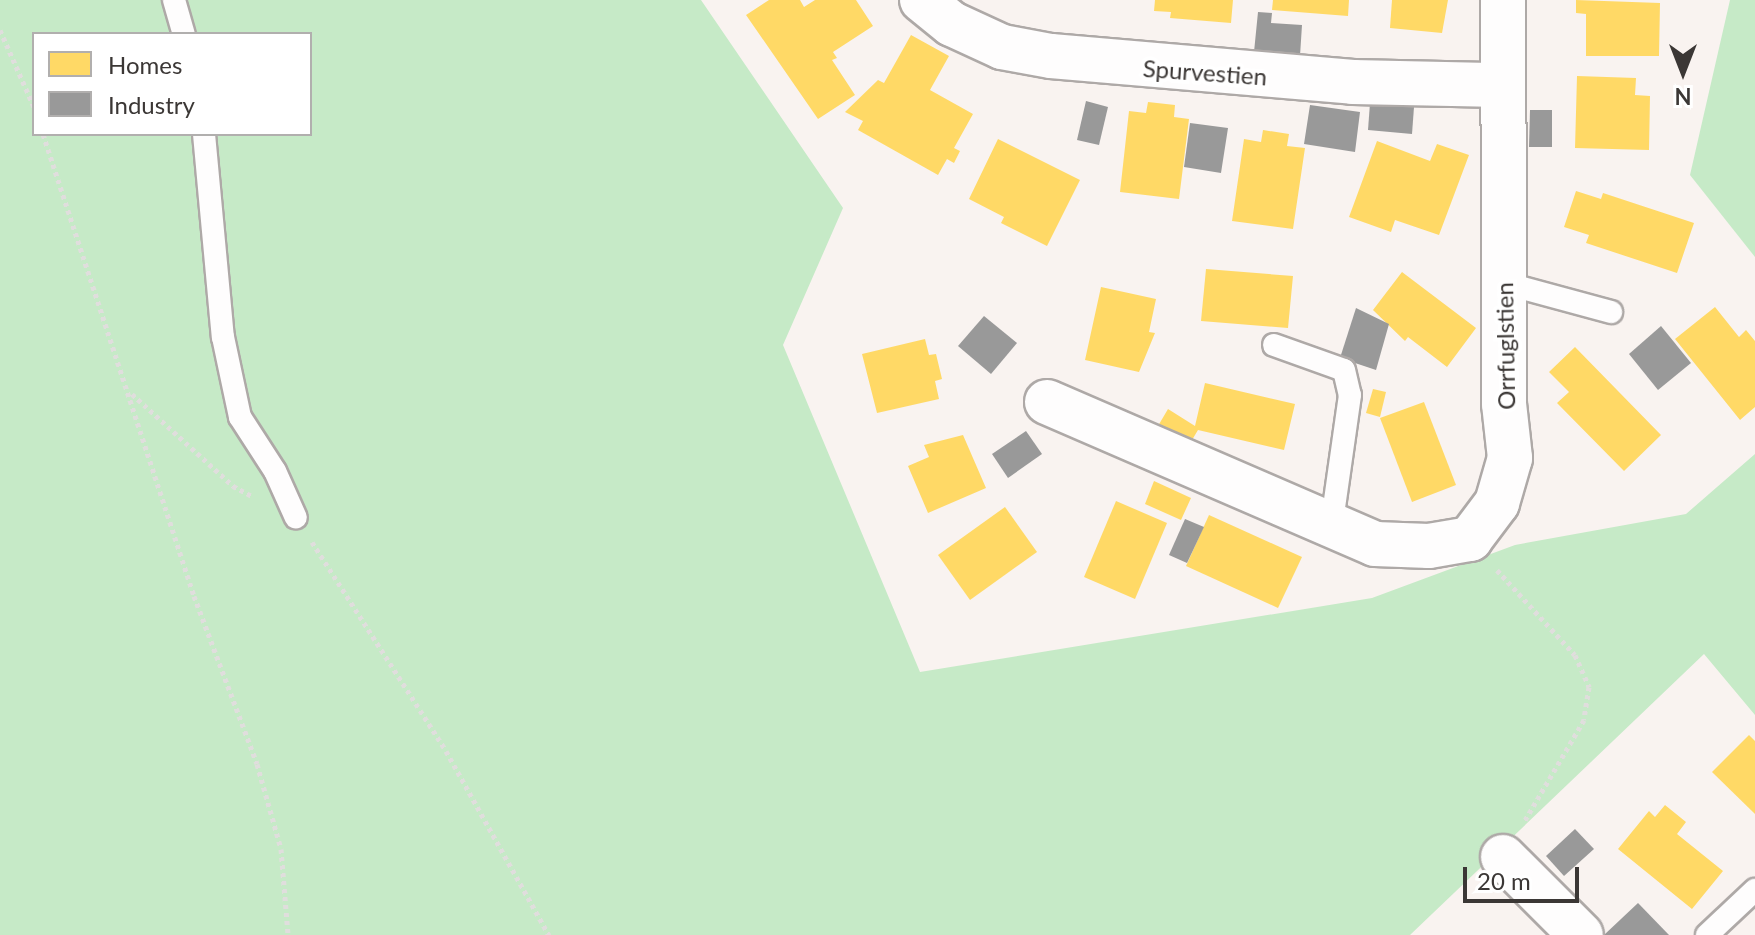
<!DOCTYPE html>
<html>
<head>
<meta charset="utf-8">
<style>
  body { margin:0 }
  #map { position:relative; width:1755px; height:935px; overflow:hidden; background:#f9f3f0; font-family:Lato,sans-serif }
  div>[style] { position:absolute }
  .green>* { inset:0; background:#c6eac7 }
  .homes>* { inset:0; background:#ffd966 }
  .industry>* { inset:0; background:#999 }
  .path>* { height:5px; margin-top:-2.5px; transform-origin:0; background:repeating-linear-gradient(90deg,#e0dedd 0 4px,transparent 0 8px) }
  .roads { filter:drop-shadow(2px 0 #aea9a7) drop-shadow(-2px 0 #aea9a7) drop-shadow(0 2px #aea9a7) drop-shadow(0 -2px #aea9a7) }
  .service>* { height:22px; margin:-11px; padding:0 11px; transform-origin:11px; border-radius:11px; background:#fefdfd }
  .minor>* { height:44px; margin:-22px; padding:0 22px; transform-origin:22px; border-radius:22px; background:#fefdfd }
  span { translate:-50% -50%; white-space:nowrap; text-align:center; line-height:1.15; -webkit-text-stroke:8px #fff; paint-order:stroke }
  .street-label { font-size:24px; color:#3b3735 }
  .legend { position:absolute; left:32px; top:32px; width:280px; height:104px; box-sizing:border-box; background:#fff; border:2px solid #b1afae; margin:0; padding:10px 14px; list-style:none; font-size:24px; color:#3b3735 }
  .legend li { display:flex; align-items:center; gap:16px; height:40px }
  .legend b { width:40px; border:2px solid #b1afae }
  .north { position:absolute; left:1643px; top:32px; width:80px; height:80px; -webkit-text-stroke:6px #fff; paint-order:stroke; rotate:180deg; font-size:22px; font-weight:700; line-height:32px; text-align:center; color:#3b3735 }
  .north::after { content:''; display:block; margin:auto; width:28px; height:36px; background:#3b3735; clip-path:polygon(50% 0,100% 100%,50% 72%,0 100%) }
  .scale { position:absolute; left:1463px; top:867px; width:116px; height:36px; box-sizing:border-box; border:4px solid #3b3735; border-top:0; padding-left:10px; font-size:24px; line-height:28px; white-space:nowrap; color:#3b3735; -webkit-text-stroke:6px #fff; paint-order:stroke }
</style>
</head>
<body>
<div id="map">
  <div class="green">
    <div style="clip-path:polygon(evenodd,0 0,701px 0,843px 208px,783px 345px,920px 672px,1372px 598px,1515px 545px,1686px 514px,1755px 454px,1755px 715px,1704px 654px,1410px 935px,0 935px,0 0,34px 34px,310px 34px,310px 134px,34px 134px,34px 34px)"></div>
    <div style="clip-path:polygon(1730px 0,1755px 0,1755px 257px,1690px 175px)"></div>
  </div>
  <div class="homes">
    <div style="clip-path:polygon(769px 0,800px 0,804px 7px,815px 0,856px 0,873px 26px,833px 52px,837px 58px,832px 60px,855px 95px,818px 119px,746px 15px)"></div>
    <div style="clip-path:polygon(1155px 0,1233px 0,1231px 23px,1170px 18px,1171px 12px,1154px 11px)"></div>
    <div style="clip-path:polygon(1273px 0,1349px 0,1348px 16px,1272px 10px)"></div>
    <div style="clip-path:polygon(1392px 0,1448px 0,1442px 33px,1390px 28px)"></div>
    <div style="clip-path:polygon(1576px 0,1660px 3px,1659px 56px,1586px 56px,1586px 14px,1576px 13px)"></div>
    <div style="clip-path:polygon(911px 35px,949px 56px,930px 90px,973px 114px,954px 148px,960px 151px,954px 163px,947px 159px,938px 175px,858px 130px,863px 121px,845px 112px,878px 80px,884px 83px)"></div>
    <div style="clip-path:polygon(1577px 76px,1636px 78px,1635px 95px,1650px 96px,1649px 150px,1575px 148px)"></div>
    <div style="clip-path:polygon(1148px 102px,1175px 105px,1174px 117px,1189px 119px,1179px 199px,1120px 192px,1129px 111px,1146px 113px)"></div>
    <div style="clip-path:polygon(1263px 130px,1289px 134px,1287px 146px,1305px 148px,1293px 229px,1232px 221px,1244px 139px,1261px 142px)"></div>
    <div style="clip-path:polygon(998px 139px,1080px 180px,1047px 246px,1001px 223px,1004px 217px,969px 199px)"></div>
    <div style="clip-path:polygon(1377px 141px,1430px 161px,1437px 144px,1469px 155px,1439px 235px,1395px 220px,1391px 232px,1349px 217px)"></div>
    <div style="clip-path:polygon(1576px 191px,1601px 199px,1603px 193px,1694px 223px,1677px 273px,1586px 243px,1589px 235px,1564px 227px)"></div>
    <div style="clip-path:polygon(1206px 269px,1293px 276px,1288px 328px,1201px 321px)"></div>
    <div style="clip-path:polygon(1402px 272px,1476px 328px,1447px 367px,1408px 337px,1405px 341px,1373px 310px)"></div>
    <div style="clip-path:polygon(1101px 287px,1156px 299px,1149px 332px,1155px 333px,1139px 372px,1085px 360px)"></div>
    <div style="clip-path:polygon(1715px 307px,1739px 337px,1746px 330px,1755px 341px,1755px 407px,1740px 420px,1675px 339px)"></div>
    <div style="clip-path:polygon(925px 339px,929px 355px,936px 354px,942px 379px,935px 381px,939px 399px,877px 413px,862px 354px)"></div>
    <div style="clip-path:polygon(1575px 347px,1661px 435px,1624px 471px,1557px 403px,1569px 392px,1549px 372px)"></div>
    <div style="clip-path:polygon(1205px 383px,1295px 404px,1284px 450px,1198px 430px,1189px 445px,1158px 426px,1168px 409px,1195px 426px)"></div>
    <div style="clip-path:polygon(1373px 389px,1386px 392px,1380px 417px,1366px 413px)"></div>
    <div style="clip-path:polygon(1424px 402px,1456px 485px,1412px 502px,1380px 418px)"></div>
    <div style="clip-path:polygon(963px 435px,986px 488px,928px 513px,908px 466px,929px 457px,924px 445px)"></div>
    <div style="clip-path:polygon(1154px 481px,1191px 498px,1181px 520px,1145px 504px)"></div>
    <div style="clip-path:polygon(1116px 501px,1167px 523px,1135px 599px,1084px 577px)"></div>
    <div style="clip-path:polygon(1005px 507px,1037px 552px,970px 600px,938px 555px)"></div>
    <div style="clip-path:polygon(1209px 515px,1302px 557px,1278px 608px,1186px 566px)"></div>
    <div style="clip-path:polygon(1749px 735px,1755px 741px,1755px 814px,1712px 772px)"></div>
    <div style="clip-path:polygon(1665px 805px,1686px 822px,1677px 834px,1723px 871px,1692px 909px,1618px 849px,1649px 811px,1655px 817px)"></div>
  </div>
  <div class="industry">
    <div style="clip-path:polygon(1258px 12px,1272px 13px,1271px 23px,1302px 25px,1300px 56px,1254px 52px)"></div>
    <div style="clip-path:polygon(1086px 101px,1108px 107px,1099px 145px,1077px 140px)"></div>
    <div style="clip-path:polygon(1370px 103px,1414px 107px,1412px 134px,1368px 130px)"></div>
    <div style="clip-path:polygon(1310px 105px,1360px 112px,1355px 152px,1304px 144px)"></div>
    <div style="clip-path:polygon(1530px 110px,1552px 110px,1552px 147px,1529px 147px)"></div>
    <div style="clip-path:polygon(1190px 123px,1228px 128px,1221px 173px,1184px 167px)"></div>
    <div style="clip-path:polygon(1356px 308px,1389px 324px,1376px 370px,1340px 358px)"></div>
    <div style="clip-path:polygon(984px 316px,1017px 343px,991px 374px,958px 346px)"></div>
    <div style="clip-path:polygon(1661px 326px,1691px 363px,1658px 390px,1629px 354px)"></div>
    <div style="clip-path:polygon(1026px 431px,1042px 454px,1008px 478px,992px 454px)"></div>
    <div style="clip-path:polygon(1185px 519px,1204px 527px,1187px 563px,1169px 555px)"></div>
    <div style="clip-path:polygon(1575px 829px,1594px 849px,1564px 876px,1546px 856px)"></div>
    <div style="clip-path:polygon(1638px 903px,1669px 935px,1604px 935px)"></div>
  </div>
  <div class="path">
    <div style="left:0;top:30px;width:84px;rotate:66.2deg"></div>
    <div style="left:43px;top:134px;width:486px;rotate:71.9deg"></div>
    <div style="left:194px;top:596px;width:179px;rotate:69.4deg"></div>
    <div style="left:257px;top:764px;width:88px;rotate:74.2deg"></div>
    <div style="left:281px;top:849px;width:86px;rotate:85.3deg"></div>
    <div style="left:132px;top:394px;width:137px;rotate:42.3deg"></div>
    <div style="left:233px;top:486px;width:21px;rotate:28deg"></div>
    <div style="left:312px;top:542px;width:248px;rotate:57.3deg"></div>
    <div style="left:446px;top:751px;width:211px;rotate:60.8deg"></div>
    <div style="left:1497px;top:570px;width:115px;rotate:47.5deg"></div>
    <div style="left:1575px;top:655px;width:35px;rotate:66deg"></div>
    <div style="left:1589px;top:687px;width:33px;rotate:99deg"></div>
    <div style="left:1584px;top:720px;width:118px;rotate:120.5deg"></div>
  </div>
  <div class="roads">
    <div class="service">
      <div style="left:174px;top:0;width:35px;rotate:74deg"></div>
      <div style="left:204px;top:134px;width:204px;rotate:84.7deg"></div>
      <div style="left:223px;top:337px;width:82px;rotate:78deg"></div>
      <div style="left:240px;top:417px;width:64px;rotate:57.1deg"></div>
      <div style="left:275px;top:471px;width:51px;rotate:65.9deg"></div>
      <div style="left:1504px;top:283px;width:111px;rotate:15.2deg"></div>
      <div style="left:1274px;top:345px;width:74px;rotate:19.7deg"></div>
      <div style="left:1344px;top:370px;width:26px;rotate:77deg"></div>
      <div style="left:1350px;top:395px;width:135px;rotate:98.1deg"></div>
      <div style="left:1707px;top:935px;width:66px;rotate:-43.2deg"></div>
    </div>
    <div class="minor">
      <div style="left:922px;top:0;width:38px;rotate:39deg"></div>
      <div style="left:952px;top:24px;width:55px;rotate:24.7deg"></div>
      <div style="left:1002px;top:47px;width:50px;rotate:10.4deg"></div>
      <div style="left:1051px;top:56px;width:303px;rotate:4.9deg"></div>
      <div style="left:1353px;top:82px;width:149px;rotate:1.2deg"></div>
      <div style="left:1047px;top:402px;width:357px;rotate:23.4deg"></div>
      <div style="left:1375px;top:544px;width:54px;rotate:2.1deg"></div>
      <div style="left:1429px;top:546px;width:42px;rotate:-9.7deg"></div>
      <div style="left:1470px;top:539px;width:45px;rotate:-53.1deg"></div>
      <div style="left:1497px;top:503px;width:47px;rotate:-73.9deg"></div>
      <div style="left:1510px;top:458px;width:54px;rotate:-96.3deg"></div>
      <div style="left:1504px;top:404px;width:404px;rotate:-90.1deg"></div>
      <div style="left:1503px;top:857px;width:110px;rotate:45deg"></div>
    </div>
  </div>
  <div class="street-label">
    <span style="left:1205px;top:72px;rotate:4deg">Spurvestien</span>
    <span style="left:1505px;top:346px;rotate:-91deg">Orrfuglstien</span>
  </div>
  <ul class="legend">
  <li><b style="height:22px;background:#ffd966"></b>Homes</li>
  <li><b style="height:22px;background:#999"></b>Industry</li>
  </ul>
  <div class="north">N</div>
  <div class="scale">20 m</div>
</div>
</body>
</html>
